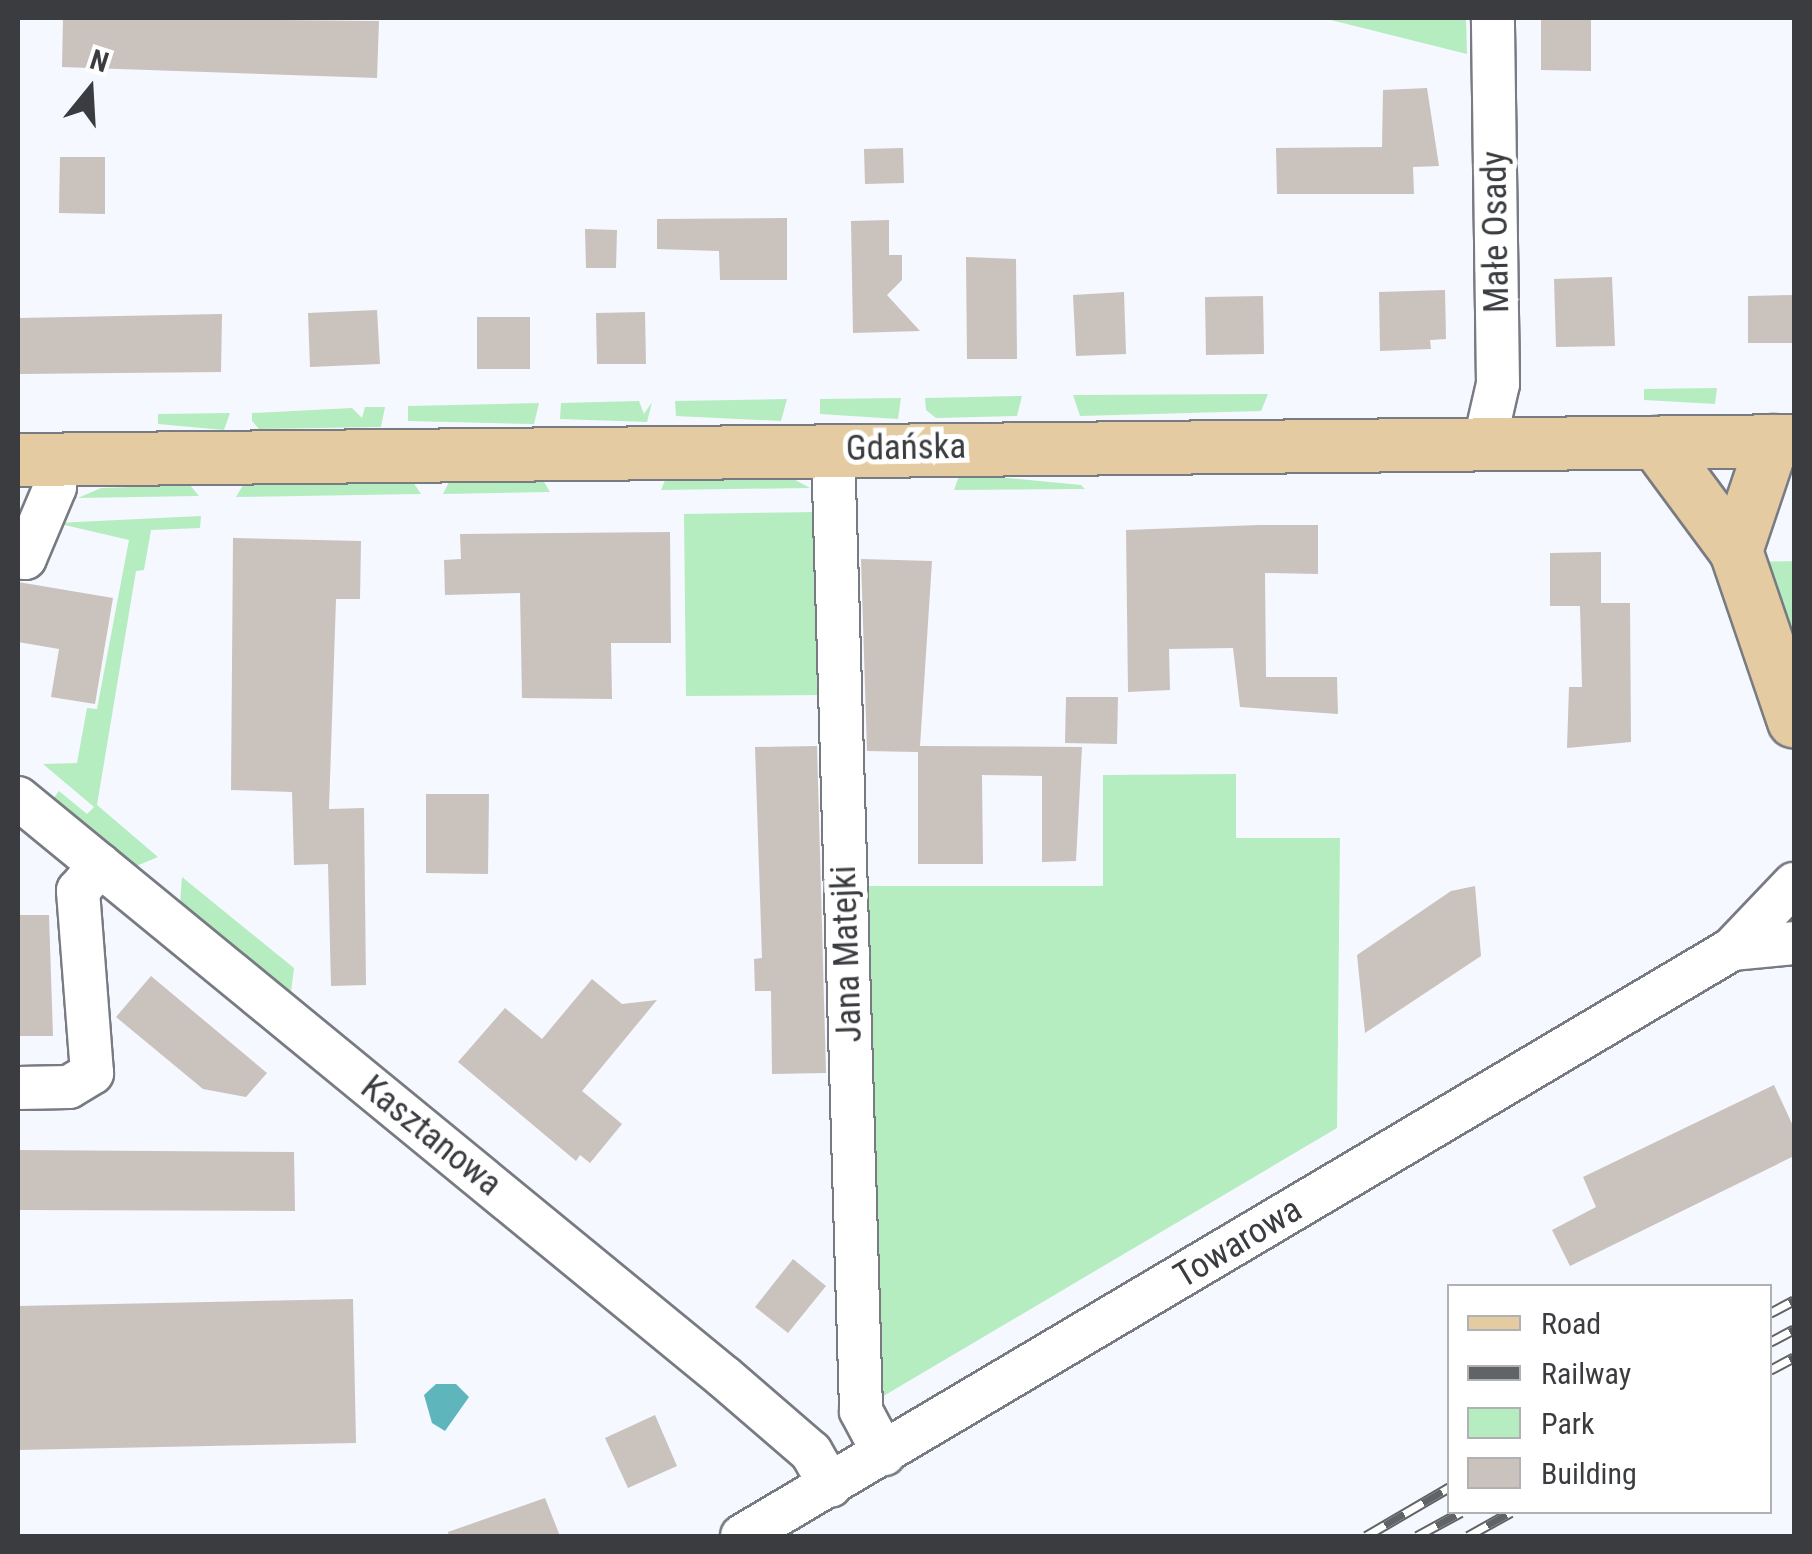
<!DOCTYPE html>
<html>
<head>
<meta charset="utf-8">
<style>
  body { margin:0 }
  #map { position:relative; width:1812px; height:1554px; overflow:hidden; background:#f5f8fe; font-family:"Roboto Condensed",sans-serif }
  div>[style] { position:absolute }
  .green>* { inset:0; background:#b5edc1 }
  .water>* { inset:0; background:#5eb5bb }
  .building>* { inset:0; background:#cac2bd }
  .roads { filter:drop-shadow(2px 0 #787b82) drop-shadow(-2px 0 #787b82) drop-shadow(0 2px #787b82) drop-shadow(0 -2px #787b82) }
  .minor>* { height:42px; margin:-21px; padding:0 21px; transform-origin:21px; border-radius:21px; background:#fff }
  .major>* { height:52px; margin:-26px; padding:0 26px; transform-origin:26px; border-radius:26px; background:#e4cba1 }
  .rail>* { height:11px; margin-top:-5.5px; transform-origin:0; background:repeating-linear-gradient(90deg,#fff 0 22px,#616467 0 44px); box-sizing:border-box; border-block:2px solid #616467 }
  span { translate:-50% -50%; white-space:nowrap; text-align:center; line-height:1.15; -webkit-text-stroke:10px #fff; paint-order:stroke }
  .street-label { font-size:35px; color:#3a3c3f }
  .frame { position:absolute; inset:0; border:20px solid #3a3c3f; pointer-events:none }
  .legend { position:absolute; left:1447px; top:1284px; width:325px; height:230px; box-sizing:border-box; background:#fff; border:2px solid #b0b1b2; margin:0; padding:12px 18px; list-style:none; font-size:30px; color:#3a3c3f }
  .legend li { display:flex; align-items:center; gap:20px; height:50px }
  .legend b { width:50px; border:2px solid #b0b1b2 }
  .north { position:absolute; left:40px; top:40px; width:100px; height:100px; -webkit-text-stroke:8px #fff; paint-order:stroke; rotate:18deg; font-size:28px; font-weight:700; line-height:40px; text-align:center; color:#3a3c3f }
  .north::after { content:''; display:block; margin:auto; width:35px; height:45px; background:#3a3c3f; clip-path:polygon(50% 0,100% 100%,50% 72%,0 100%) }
</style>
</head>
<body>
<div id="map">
  <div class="green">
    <div style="clip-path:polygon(1323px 18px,1466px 18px,1467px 54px)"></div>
    <div style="clip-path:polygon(1717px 388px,1715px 404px,1644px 400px,1644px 389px)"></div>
    <div style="clip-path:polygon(1268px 394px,1261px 411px,1080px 416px,1073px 395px)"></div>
    <div style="clip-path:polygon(1022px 396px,1017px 416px,936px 418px,926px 410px,925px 398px)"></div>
    <div style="clip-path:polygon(901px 398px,898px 419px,820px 414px,820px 399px)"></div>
    <div style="clip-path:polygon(787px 399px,781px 421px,676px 416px,675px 401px)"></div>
    <div style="clip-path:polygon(639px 401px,644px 414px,652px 402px,647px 422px,560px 419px,561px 403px)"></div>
    <div style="clip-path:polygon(539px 403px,534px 424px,408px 421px,408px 406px)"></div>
    <div style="clip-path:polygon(365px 407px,385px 407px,381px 427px,259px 429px,252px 421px,252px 413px,352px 408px,362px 418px)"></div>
    <div style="clip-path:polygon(230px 413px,224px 430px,158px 424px,158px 414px)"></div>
    <div style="clip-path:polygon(977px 475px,1081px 485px,1085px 489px,954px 490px,959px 476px)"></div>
    <div style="clip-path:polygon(788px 476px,810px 488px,661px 490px,666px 478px)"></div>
    <div style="clip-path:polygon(413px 482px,421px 494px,236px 497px,243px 485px)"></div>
    <div style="clip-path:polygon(449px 482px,544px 482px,550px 492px,443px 494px)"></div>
    <div style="clip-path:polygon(190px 485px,199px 496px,78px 498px,101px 488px)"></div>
    <div style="clip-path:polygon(816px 512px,823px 695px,686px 696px,684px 514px)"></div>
    <div style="clip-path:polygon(201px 516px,200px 528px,151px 530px,144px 570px,136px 571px,97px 805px,158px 857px,134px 867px,52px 800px,59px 791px,87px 814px,94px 807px,43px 764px,77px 763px,87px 708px,97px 709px,129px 540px,56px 523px)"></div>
    <div style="clip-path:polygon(1794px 561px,1794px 681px,1754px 562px)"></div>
    <div style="clip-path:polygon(1236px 774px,1236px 838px,1340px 838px,1337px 1128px,875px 1401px,860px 886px,1103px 886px,1103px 775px)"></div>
    <div style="clip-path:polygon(182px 877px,294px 968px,291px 992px,180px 904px)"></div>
  </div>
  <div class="water">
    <div style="clip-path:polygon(436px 1384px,456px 1384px,469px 1397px,445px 1431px,432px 1423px,424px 1395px)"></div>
  </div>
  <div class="building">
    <div style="clip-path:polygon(63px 18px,379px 21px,377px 78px,62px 67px)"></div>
    <div style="clip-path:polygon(1541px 18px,1591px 18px,1591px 71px,1541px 70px)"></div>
    <div style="clip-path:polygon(1427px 88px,1439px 166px,1413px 167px,1414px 194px,1277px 194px,1276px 148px,1382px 147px,1383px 90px)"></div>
    <div style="clip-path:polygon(903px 148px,904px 183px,865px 184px,864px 149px)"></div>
    <div style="clip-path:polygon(60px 157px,105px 157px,105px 214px,59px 213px)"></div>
    <div style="clip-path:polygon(787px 218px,787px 280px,720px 280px,719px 251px,657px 249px,657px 219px)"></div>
    <div style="clip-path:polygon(889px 220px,889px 255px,902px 255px,902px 280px,887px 295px,920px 331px,853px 333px,851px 221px)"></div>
    <div style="clip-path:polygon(585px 229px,617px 230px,616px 268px,586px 268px)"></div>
    <div style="clip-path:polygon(966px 257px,1016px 259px,1017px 359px,967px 359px)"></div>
    <div style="clip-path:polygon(1612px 277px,1615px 346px,1556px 347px,1554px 279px)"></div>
    <div style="clip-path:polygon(1445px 290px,1446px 339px,1430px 340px,1431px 349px,1380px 351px,1379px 292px)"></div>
    <div style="clip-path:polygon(1124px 292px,1126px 354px,1076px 356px,1073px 295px)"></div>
    <div style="clip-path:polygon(1794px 295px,1794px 343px,1748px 343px,1748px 296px)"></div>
    <div style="clip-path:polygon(1263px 296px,1264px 354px,1206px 355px,1205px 297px)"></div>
    <div style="clip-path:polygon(377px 310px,380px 364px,310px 367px,308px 313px)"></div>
    <div style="clip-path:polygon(645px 312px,646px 364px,597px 364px,596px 313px)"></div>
    <div style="clip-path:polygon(222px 314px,221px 372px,18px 374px,18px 318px)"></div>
    <div style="clip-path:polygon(477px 317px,530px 317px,530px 369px,477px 369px)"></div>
    <div style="clip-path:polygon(1259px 525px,1318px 525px,1318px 574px,1265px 573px,1266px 677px,1337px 677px,1338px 714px,1240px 707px,1233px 648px,1169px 649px,1170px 690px,1128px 692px,1126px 530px)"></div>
    <div style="clip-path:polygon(670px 532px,671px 643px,611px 643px,612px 699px,522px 698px,520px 593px,445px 595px,444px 560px,461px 559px,460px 534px)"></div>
    <div style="clip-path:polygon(233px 538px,361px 541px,360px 599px,336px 599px,329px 809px,364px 808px,366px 985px,331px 986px,328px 864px,294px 865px,292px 792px,231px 790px)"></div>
    <div style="clip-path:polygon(1601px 552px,1601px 603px,1630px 603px,1631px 742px,1567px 748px,1569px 687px,1582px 687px,1580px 606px,1550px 606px,1550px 553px)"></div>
    <div style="clip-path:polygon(861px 559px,932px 561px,920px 746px,1082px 747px,1076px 861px,1042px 862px,1042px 776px,982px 775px,983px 864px,918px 864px,918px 752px,867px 751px)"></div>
    <div style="clip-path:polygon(18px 582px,113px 598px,95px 704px,51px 697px,59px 649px,18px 642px)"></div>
    <div style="clip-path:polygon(1066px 697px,1118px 697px,1117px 744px,1065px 743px)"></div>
    <div style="clip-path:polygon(817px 746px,826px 1073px,772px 1074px,771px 991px,755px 991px,754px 959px,762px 958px,755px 747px)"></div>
    <div style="clip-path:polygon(426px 794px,489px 794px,488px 874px,426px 873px)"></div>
    <div style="clip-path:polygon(1475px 886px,1481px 956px,1365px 1033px,1357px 955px,1451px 891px)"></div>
    <div style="clip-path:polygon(18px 915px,49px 915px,53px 1036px,18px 1036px)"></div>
    <div style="clip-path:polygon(151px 976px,267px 1073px,246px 1097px,203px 1089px,116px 1017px)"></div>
    <div style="clip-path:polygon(592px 979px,622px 1004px,657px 1000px,582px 1091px,622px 1124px,590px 1163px,580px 1155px,576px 1161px,458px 1062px,505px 1008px,542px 1039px)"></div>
    <div style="clip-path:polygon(1774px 1085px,1794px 1128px,1794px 1156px,1570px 1266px,1552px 1230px,1596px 1207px,1583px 1177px)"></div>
    <div style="clip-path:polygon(18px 1150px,294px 1152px,295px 1211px,18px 1210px)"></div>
    <div style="clip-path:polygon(793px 1259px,826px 1286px,788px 1333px,755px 1307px)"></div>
    <div style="clip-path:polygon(353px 1299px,356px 1443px,18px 1450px,18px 1306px)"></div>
    <div style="clip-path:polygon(655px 1415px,677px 1466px,628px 1488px,605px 1438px)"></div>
    <div style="clip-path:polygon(545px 1498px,560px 1536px,449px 1536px,448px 1532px)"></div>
  </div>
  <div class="roads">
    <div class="minor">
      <div style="left:1484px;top:445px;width:63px;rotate:-77.1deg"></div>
      <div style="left:1498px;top:384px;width:366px;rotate:-90.8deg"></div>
      <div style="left:833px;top:449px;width:962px;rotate:88.33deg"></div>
      <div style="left:861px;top:1411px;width:49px;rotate:61.9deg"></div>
      <div style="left:18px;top:557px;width:7px;rotate:8deg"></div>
      <div style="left:25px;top:558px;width:77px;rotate:-67.1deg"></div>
      <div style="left:55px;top:487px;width:28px;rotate:-88deg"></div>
      <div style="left:18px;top:798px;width:913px;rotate:39.36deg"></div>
      <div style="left:724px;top:1377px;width:115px;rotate:40.8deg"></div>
      <div style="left:811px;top:1452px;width:39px;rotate:60deg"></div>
      <div style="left:1732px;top:949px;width:62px;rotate:-5.5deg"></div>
      <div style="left:18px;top:1088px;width:51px;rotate:-1.1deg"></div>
      <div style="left:69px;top:1087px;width:27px;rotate:-31deg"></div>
      <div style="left:92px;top:1073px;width:183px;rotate:-94.4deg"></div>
      <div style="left:78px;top:891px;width:34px;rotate:-50deg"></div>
      <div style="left:742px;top:1536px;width:1151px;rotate:-30.66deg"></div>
      <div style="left:1732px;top:949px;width:90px;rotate:-46.4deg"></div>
    </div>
    <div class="major">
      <div style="left:1656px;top:443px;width:134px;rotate:53.5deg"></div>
      <div style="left:1736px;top:551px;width:180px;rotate:71.2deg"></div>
      <div style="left:18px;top:460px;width:1776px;rotate:-0.61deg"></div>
      <div style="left:1736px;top:551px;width:116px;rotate:-71.4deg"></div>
    </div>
  </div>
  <div class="rail">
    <div style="left:1770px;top:1313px;width:27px;rotate:-28deg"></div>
    <div style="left:1770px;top:1342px;width:27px;rotate:-28deg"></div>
    <div style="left:1770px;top:1370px;width:27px;rotate:-28deg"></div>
    <div style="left:1366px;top:1536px;width:97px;rotate:-30.3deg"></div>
    <div style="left:1417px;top:1536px;width:50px;rotate:-28.6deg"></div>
    <div style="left:1468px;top:1536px;width:49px;rotate:-29.2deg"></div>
  </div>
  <div class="street-label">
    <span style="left:1496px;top:232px;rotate:-91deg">Małe Osady</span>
    <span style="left:906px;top:448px;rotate:-1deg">Gdańska</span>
    <span style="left:847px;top:954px;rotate:-92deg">Jana Matejki</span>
    <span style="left:431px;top:1136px;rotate:39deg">Kasztanowa</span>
    <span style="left:1238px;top:1243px;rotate:-31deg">Towarowa</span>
  </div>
  <div class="frame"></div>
  <ul class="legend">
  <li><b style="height:12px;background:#e4cba1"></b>Road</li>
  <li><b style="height:12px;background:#616467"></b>Railway</li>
  <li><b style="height:28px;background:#b5edc1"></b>Park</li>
  <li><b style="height:28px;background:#cac2bd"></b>Building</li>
  </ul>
  <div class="north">N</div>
</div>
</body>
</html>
